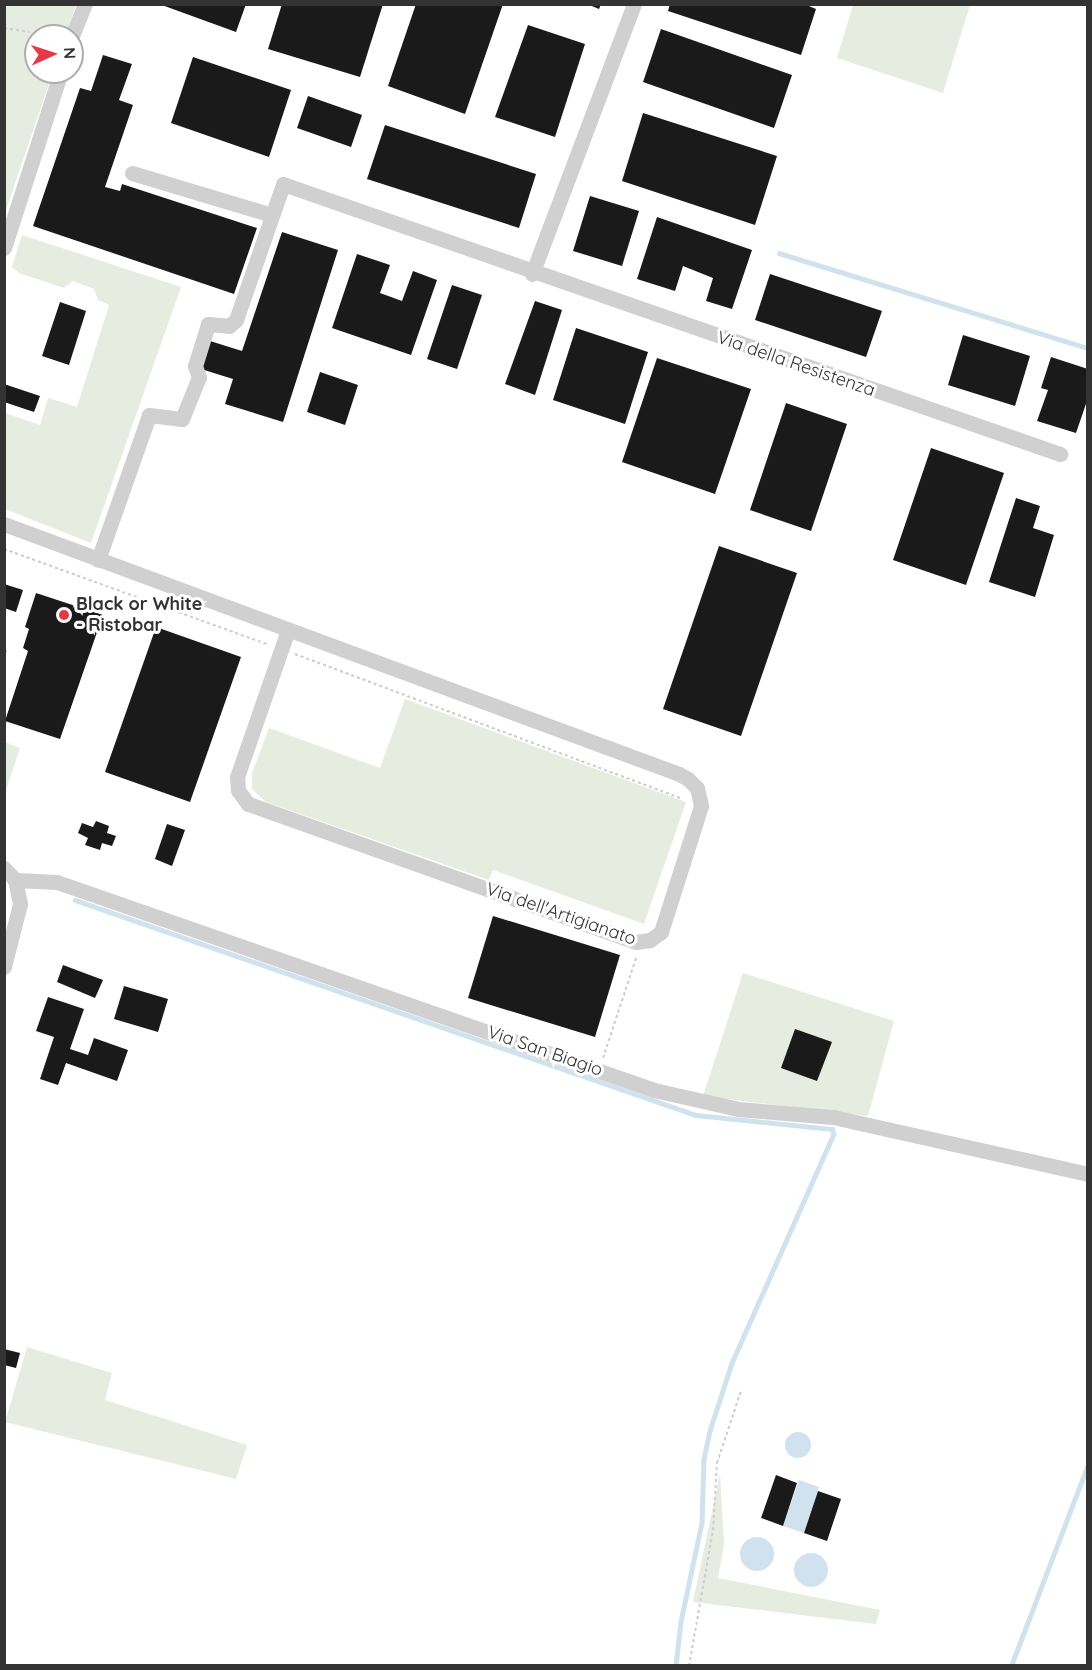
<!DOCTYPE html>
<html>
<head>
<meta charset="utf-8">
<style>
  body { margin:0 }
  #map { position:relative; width:1092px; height:1670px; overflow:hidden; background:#fff; font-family:Quicksand,sans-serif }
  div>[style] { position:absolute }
  .green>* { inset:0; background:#e6ecdf }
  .water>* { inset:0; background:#cfe2ee }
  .round { border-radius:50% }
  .stream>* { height:4.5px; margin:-2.25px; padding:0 2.25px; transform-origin:2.25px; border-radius:2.25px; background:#cfe2ee }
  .building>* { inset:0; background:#1a1a1a }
  .path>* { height:2px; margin-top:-1px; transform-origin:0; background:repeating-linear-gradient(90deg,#cdcdcd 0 3px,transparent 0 6px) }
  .minor>* { height:15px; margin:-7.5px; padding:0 7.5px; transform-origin:7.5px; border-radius:7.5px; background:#d0d0d0 }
  .dots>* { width:16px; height:16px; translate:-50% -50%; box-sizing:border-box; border:3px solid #fff; border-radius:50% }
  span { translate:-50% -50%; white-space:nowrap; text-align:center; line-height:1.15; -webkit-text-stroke:6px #fff; paint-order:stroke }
  .street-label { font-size:18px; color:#333 }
  .poi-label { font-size:18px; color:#333; font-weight:700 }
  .left { translate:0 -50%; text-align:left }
  .frame { position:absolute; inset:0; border:6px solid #333; pointer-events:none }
  .north { position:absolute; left:24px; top:24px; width:60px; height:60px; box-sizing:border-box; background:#fff; border:2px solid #adadad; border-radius:50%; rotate:87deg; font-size:16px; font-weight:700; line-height:24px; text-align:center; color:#333 }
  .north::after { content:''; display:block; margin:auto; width:21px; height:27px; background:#e63946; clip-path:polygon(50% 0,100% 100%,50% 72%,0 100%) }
</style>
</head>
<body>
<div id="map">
  <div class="green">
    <div style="clip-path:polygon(5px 5px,76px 5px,65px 36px,36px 36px,36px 72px,53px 72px,5px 213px)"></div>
    <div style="clip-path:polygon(853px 5px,970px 5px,943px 93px,837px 58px)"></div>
    <div style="clip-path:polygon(22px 235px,181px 287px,91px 543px,5px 509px,5px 413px,40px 425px,48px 398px,77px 407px,109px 305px,98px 300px,94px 289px,73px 281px,64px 288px,19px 273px,12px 267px)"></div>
    <div style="clip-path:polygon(405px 699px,686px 802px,644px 924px,493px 870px,489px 880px,266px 802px,252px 789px,252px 773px,269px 728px,380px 768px)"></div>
    <div style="clip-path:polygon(5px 742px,20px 748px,5px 793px,4px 742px)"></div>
    <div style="clip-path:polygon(743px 973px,894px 1021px,868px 1116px,703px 1096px)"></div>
    <div style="clip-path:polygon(27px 1347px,112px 1373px,105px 1400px,247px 1445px,236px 1479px,5px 1422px)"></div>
    <div style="clip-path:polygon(720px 1473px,724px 1544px,718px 1578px,880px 1610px,876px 1624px,693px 1602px)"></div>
  </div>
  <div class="water">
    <div class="round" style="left:785px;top:1432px;width:26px;height:26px"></div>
    <div style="clip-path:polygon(799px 1480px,819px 1487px,804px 1533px,783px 1526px)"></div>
    <div class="round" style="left:740px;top:1537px;width:34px;height:34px"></div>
    <div class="round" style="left:794px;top:1553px;width:34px;height:34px"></div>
  </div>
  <div class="stream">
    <div style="left:779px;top:253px;width:323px;rotate:17.1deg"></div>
    <div style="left:75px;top:900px;width:657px;rotate:19.1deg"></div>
    <div style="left:696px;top:1115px;width:137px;rotate:5.9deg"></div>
    <div style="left:832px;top:1129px;width:5px;rotate:68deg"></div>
    <div style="left:834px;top:1134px;width:251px;rotate:114deg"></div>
    <div style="left:732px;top:1363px;width:71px;rotate:107.9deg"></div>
    <div style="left:710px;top:1431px;width:30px;rotate:102deg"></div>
    <div style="left:704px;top:1460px;width:63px;rotate:91.8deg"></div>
    <div style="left:702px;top:1523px;width:101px;rotate:102deg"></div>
    <div style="left:681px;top:1622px;width:44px;rotate:96.5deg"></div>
    <div style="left:1011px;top:1666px;width:216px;rotate:-69.1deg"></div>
  </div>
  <div class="building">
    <div style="clip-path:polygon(159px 4px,246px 4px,236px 32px)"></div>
    <div style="clip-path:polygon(282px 4px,383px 4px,360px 77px,268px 49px)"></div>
    <div style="clip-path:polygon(416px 4px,503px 4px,465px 114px,388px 86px)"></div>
    <div style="clip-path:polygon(587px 4px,601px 4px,599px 9px)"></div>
    <div style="clip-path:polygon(670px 4px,804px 4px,816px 9px,801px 55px,668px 11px)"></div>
    <div style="clip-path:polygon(528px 25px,585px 44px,555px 137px,495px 117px)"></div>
    <div style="clip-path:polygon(661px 29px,792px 75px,774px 128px,643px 82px)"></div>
    <div style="clip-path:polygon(103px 55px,132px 64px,119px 100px,133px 105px,105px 187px,120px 191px,122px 184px,257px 228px,234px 294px,33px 226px,80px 88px,91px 91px)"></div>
    <div style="clip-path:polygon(193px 57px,291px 90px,269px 157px,171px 123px)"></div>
    <div style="clip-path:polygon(308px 96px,362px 115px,351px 147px,297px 128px)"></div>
    <div style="clip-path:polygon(643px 113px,777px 156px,755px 225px,622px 181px)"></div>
    <div style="clip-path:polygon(385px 125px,536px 174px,519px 228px,367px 179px)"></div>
    <div style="clip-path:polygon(590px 196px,639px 211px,622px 266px,573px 251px)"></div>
    <div style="clip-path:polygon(657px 217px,752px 250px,732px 309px,706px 301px,713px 278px,683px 266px,675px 291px,637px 279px)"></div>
    <div style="clip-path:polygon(282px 232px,338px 250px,283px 422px,225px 404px,233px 379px,201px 369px,210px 341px,242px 351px)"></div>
    <div style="clip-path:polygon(357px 254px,390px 265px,380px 293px,402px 301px,413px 271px,437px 280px,411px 355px,332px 328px)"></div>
    <div style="clip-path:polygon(770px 274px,882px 311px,866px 357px,755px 320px)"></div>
    <div style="clip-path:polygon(452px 285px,482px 295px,457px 369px,427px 359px)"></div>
    <div style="clip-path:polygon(535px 301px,562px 310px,535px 395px,505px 384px)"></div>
    <div style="clip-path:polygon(60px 302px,86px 311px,69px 365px,42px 356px)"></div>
    <div style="clip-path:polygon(576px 328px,648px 352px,625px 424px,553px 400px)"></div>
    <div style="clip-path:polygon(963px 335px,1030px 356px,1015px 406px,948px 385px)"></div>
    <div style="clip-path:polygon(1051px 357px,1088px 369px,1088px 398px,1076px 433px,1037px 421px,1048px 390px,1041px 388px)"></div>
    <div style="clip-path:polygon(657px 358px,751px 389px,715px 494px,622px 462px)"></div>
    <div style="clip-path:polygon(320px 372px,358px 385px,345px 425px,307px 412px)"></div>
    <div style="clip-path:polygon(4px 384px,40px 396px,34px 412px,4px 402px)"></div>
    <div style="clip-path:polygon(786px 403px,847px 424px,811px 531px,750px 510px)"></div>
    <div style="clip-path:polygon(931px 448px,1004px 473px,966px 585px,893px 560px)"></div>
    <div style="clip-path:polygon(1016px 498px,1040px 506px,1033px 528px,1054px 535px,1035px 597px,989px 582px)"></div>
    <div style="clip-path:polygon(719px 546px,797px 573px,741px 736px,663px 709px)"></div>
    <div style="clip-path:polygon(4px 584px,23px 590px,16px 612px,4px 608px)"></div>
    <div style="clip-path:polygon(36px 593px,103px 615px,60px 739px,5px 721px,28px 651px,23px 648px,29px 629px,25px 627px)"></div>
    <div style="clip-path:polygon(156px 627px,241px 657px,190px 802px,105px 772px)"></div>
    <div style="clip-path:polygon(96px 821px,109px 826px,107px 833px,116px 836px,112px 846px,102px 843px,100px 850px,85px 845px,88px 838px,78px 833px,82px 823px,93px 827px)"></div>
    <div style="clip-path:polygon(167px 824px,185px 830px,172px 866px,155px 859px)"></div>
    <div style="clip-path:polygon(493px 916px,620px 955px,595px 1037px,468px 998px)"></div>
    <div style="clip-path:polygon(63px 965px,103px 980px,95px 998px,57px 982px)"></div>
    <div style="clip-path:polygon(124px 986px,168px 999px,158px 1032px,114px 1019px)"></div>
    <div style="clip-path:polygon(48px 997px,84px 1009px,70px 1049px,88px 1055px,94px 1038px,128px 1050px,117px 1081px,66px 1063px,58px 1085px,40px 1079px,54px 1037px,36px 1031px)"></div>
    <div style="clip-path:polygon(795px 1029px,832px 1042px,817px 1081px,781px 1068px)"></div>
    <div style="clip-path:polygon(4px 1349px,20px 1353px,16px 1368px,4px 1365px)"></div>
    <div style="clip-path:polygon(776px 1475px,797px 1483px,783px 1526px,761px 1518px)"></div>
    <div style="clip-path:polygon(818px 1491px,841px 1499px,827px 1541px,804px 1533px)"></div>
  </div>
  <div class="path">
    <div style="left:4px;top:28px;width:26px;rotate:9deg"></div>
    <div style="left:4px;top:549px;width:280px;rotate:19.9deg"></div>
    <div style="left:4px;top:650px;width:5px;rotate:22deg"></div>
    <div style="left:295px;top:654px;width:414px;rotate:20.5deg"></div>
    <div style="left:603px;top:1058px;width:108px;rotate:-71.7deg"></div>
    <div style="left:689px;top:1666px;width:138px;rotate:-80deg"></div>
    <div style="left:713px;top:1530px;width:67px;rotate:-86.6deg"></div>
    <div style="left:717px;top:1463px;width:76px;rotate:-71.6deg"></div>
  </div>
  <div class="minor">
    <div style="left:72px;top:36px;width:35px;rotate:-68deg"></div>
    <div style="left:132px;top:173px;width:146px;rotate:16.7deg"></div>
    <div style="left:4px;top:248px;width:185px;rotate:-72.1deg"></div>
    <div style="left:532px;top:274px;width:289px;rotate:-69.3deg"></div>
    <div style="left:4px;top:524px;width:720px;rotate:20.32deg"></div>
    <div style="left:679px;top:774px;width:10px;rotate:29deg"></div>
    <div style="left:688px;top:779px;width:13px;rotate:45deg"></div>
    <div style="left:697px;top:788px;width:18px;rotate:77deg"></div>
    <div style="left:701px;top:806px;width:132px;rotate:107.6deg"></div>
    <div style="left:661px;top:932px;width:14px;rotate:144deg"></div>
    <div style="left:650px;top:940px;width:14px;rotate:172deg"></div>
    <div style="left:636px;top:942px;width:412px;rotate:-160.4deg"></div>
    <div style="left:248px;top:804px;width:17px;rotate:-126deg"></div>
    <div style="left:238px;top:790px;width:13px;rotate:-94deg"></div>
    <div style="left:237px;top:777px;width:156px;rotate:-70.9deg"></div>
    <div style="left:98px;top:560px;width:154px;rotate:-70.6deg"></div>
    <div style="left:149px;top:415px;width:33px;rotate:7deg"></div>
    <div style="left:182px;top:419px;width:45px;rotate:-68deg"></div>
    <div style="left:199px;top:377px;width:12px;rotate:-110deg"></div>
    <div style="left:195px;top:366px;width:44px;rotate:-72.8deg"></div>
    <div style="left:208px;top:324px;width:21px;rotate:5deg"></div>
    <div style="left:229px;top:326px;width:9px;rotate:-41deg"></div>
    <div style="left:236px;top:320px;width:144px;rotate:-70.9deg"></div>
    <div style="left:283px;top:184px;width:823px;rotate:19.16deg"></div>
    <div style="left:4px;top:868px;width:16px;rotate:47deg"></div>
    <div style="left:15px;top:880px;width:25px;rotate:78deg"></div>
    <div style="left:20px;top:904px;width:65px;rotate:104.3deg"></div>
    <div style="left:15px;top:880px;width:42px;rotate:2.7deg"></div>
    <div style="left:57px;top:882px;width:632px;rotate:19.21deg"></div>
    <div style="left:654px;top:1090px;width:86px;rotate:12.7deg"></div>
    <div style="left:738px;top:1109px;width:95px;rotate:4.8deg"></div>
    <div style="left:833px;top:1117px;width:261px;rotate:12.6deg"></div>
  </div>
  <div class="dots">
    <div style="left:64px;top:615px;background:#e63946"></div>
  </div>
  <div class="street-label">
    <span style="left:796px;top:364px;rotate:19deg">Via della Resistenza</span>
    <span style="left:561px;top:914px;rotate:19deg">Via dell'Artigianato</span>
    <span style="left:545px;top:1051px;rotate:19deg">Via San Biagio</span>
  </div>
  <div class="poi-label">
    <span class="left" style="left:76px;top:615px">Black or White<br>- Ristobar</span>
  </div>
  <div class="frame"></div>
  <div class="north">N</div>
</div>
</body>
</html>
